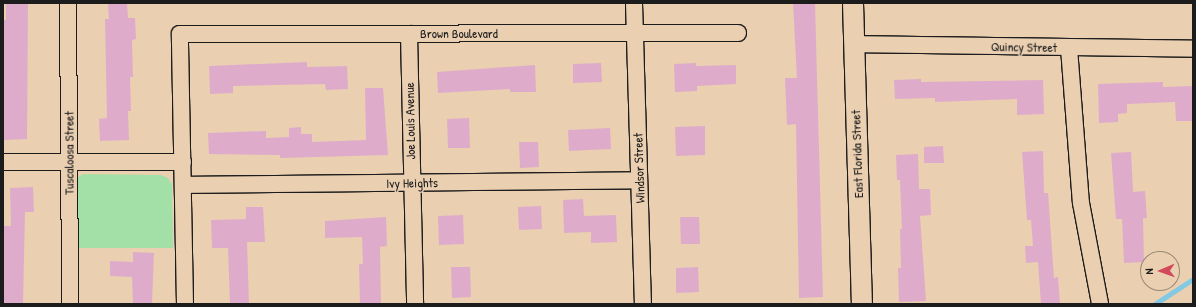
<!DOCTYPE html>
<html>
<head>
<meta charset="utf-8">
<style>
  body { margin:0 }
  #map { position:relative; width:1196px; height:307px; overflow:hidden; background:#eacfb1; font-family:"Patrick Hand",sans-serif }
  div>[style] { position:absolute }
  .green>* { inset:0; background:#a3e0a7 }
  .stream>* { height:4.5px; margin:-2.25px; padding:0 2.25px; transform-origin:2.25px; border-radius:2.25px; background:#83c9e4 }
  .building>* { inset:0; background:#deacca }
  .roads { filter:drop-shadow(1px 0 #1c1c1c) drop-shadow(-1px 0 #1c1c1c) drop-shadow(0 1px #1c1c1c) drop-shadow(0 -1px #1c1c1c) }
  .minor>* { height:16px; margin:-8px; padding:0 8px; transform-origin:8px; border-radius:8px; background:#eacfb1 }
  .major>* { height:20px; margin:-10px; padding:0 10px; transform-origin:10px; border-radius:10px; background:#eacfb1 }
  span { translate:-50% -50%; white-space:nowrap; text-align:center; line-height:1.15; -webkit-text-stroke:3px #eacfb1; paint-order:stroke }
  .street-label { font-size:13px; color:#1c1c1c }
  .frame { position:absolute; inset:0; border:4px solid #1c1c1c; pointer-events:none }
  .north { position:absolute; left:1140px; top:251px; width:40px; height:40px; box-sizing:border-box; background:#eacfb1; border:1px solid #988775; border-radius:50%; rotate:268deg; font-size:11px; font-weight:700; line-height:16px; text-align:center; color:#1c1c1c }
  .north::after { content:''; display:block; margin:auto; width:14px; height:18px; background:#d1495b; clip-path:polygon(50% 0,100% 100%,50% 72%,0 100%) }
</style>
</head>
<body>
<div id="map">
  <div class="green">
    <div style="clip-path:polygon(83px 174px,161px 175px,168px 178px,172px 184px,173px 248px,79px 248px,77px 178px)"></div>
  </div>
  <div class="stream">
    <div style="left:1155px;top:304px;width:45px;rotate:-33.3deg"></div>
  </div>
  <div class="building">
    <div style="clip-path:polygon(6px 3px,28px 3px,27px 139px,3px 140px,3px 20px,6px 20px)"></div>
    <div style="clip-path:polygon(108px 3px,127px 3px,128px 18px,135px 18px,136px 39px,132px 40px,133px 77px,130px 77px,131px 111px,128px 111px,129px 140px,100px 141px,99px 119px,107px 118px,105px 19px,109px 19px)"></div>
    <div style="clip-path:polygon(793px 3px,815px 3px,823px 297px,799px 298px,796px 124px,787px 125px,785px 78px,797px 78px)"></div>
    <div style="clip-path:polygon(307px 62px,307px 67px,347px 66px,348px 89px,326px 90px,325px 84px,233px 86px,233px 93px,210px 94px,209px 66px)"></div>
    <div style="clip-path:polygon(601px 63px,602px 82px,573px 83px,573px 64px)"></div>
    <div style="clip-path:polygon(696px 63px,696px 66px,736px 65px,736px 84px,697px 86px,697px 91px,675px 92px,674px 64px)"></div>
    <div style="clip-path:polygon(535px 65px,536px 92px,510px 92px,510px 89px,438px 93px,437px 72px)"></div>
    <div style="clip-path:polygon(921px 79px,921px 82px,1043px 80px,1044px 114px,1017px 115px,1017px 99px,935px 102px,935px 98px,895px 99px,894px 80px)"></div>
    <div style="clip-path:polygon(1163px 82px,1163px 87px,1193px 86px,1193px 121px,1176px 121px,1175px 102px,1127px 104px,1127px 113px,1118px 114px,1118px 122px,1099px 123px,1098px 84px)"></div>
    <div style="clip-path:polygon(365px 88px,383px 88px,388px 155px,280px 158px,280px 155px,209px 154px,208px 133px,266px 131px,266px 138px,289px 137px,289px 128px,301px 127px,301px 134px,312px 134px,312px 142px,366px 140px)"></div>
    <div style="clip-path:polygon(469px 118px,470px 148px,448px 148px,447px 119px)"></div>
    <div style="clip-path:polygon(705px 126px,705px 155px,676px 156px,675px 127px)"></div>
    <div style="clip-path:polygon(610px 128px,611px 149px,569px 151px,568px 130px)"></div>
    <div style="clip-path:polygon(519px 142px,538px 142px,539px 167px,520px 168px)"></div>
    <div style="clip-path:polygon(943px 146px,944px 163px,924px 163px,924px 147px)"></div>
    <div style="clip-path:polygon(1043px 151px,1044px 193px,1048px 193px,1054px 278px,1058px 277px,1060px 304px,1041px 304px,1038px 262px,1026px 263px,1025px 246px,1033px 246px,1031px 220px,1027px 220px,1022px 152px)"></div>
    <div style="clip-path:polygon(1131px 152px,1133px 192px,1145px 191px,1147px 218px,1143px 218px,1144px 262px,1124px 263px,1122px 219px,1116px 219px,1111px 153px)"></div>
    <div style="clip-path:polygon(918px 154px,919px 189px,930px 189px,931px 215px,920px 216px,926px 301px,899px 302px,898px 268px,901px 268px,900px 229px,902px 229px,900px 180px,897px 180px,896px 155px)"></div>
    <div style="clip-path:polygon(33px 187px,34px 212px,25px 212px,23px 304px,3px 304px,3px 226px,11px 226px,10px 188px)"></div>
    <div style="clip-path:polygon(583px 199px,584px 216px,616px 215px,617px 242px,591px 243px,591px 232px,564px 233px,563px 200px)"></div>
    <div style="clip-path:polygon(541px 206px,542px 229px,519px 230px,518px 207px)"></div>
    <div style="clip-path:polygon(246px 207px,263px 207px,265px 242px,247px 242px,249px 304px,230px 304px,228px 248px,212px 248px,211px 220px,246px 219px)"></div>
    <div style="clip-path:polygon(463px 215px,464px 244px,439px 245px,438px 216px)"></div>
    <div style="clip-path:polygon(386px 217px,387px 246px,380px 247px,381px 304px,360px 304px,359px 264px,363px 264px,362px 237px,325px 238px,325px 221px)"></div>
    <div style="clip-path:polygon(680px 217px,699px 217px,700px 244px,681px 244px)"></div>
    <div style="clip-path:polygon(133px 252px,154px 253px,152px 304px,133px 304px,132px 277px,110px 276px,110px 261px,133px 262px)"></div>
    <div style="clip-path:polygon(451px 267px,470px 267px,471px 297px,452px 298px)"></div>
    <div style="clip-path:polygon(698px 267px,699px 292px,676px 293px,676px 268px)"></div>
  </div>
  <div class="roads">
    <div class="minor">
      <div style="left:68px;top:3px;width:301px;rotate:89.6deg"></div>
      <div style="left:634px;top:3px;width:301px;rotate:88.3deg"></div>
      <div style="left:409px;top:34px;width:270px;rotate:88.7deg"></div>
      <div style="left:854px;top:44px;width:339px;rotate:0.8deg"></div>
      <div style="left:1069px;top:48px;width:155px;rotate:85.6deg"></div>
      <div style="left:1081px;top:203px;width:103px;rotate:79.3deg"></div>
      <div style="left:3px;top:162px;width:180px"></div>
      <div style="left:184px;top:185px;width:455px;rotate:-0.6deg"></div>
      <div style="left:185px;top:304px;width:270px;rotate:-91.1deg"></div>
      <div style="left:180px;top:34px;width:558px;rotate:-0.1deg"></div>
    </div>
    <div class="major">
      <div style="left:853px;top:3px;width:301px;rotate:88.3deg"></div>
    </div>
  </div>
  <div class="street-label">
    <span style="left:459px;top:33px">Brown Boulevard</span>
    <span style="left:1024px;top:47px;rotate:1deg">Quincy Street</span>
    <span style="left:410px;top:121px;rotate:-91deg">Joe Louis Avenue</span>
    <span style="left:69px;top:153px;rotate:-90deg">Tuscaloosa Street</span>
    <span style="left:857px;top:154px;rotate:-92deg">East Florida Street</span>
    <span style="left:639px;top:168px;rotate:-92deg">Windsor Street</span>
    <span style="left:412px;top:183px;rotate:-1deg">Ivy Heights</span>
  </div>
  <div class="frame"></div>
  <div class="north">N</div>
</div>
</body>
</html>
